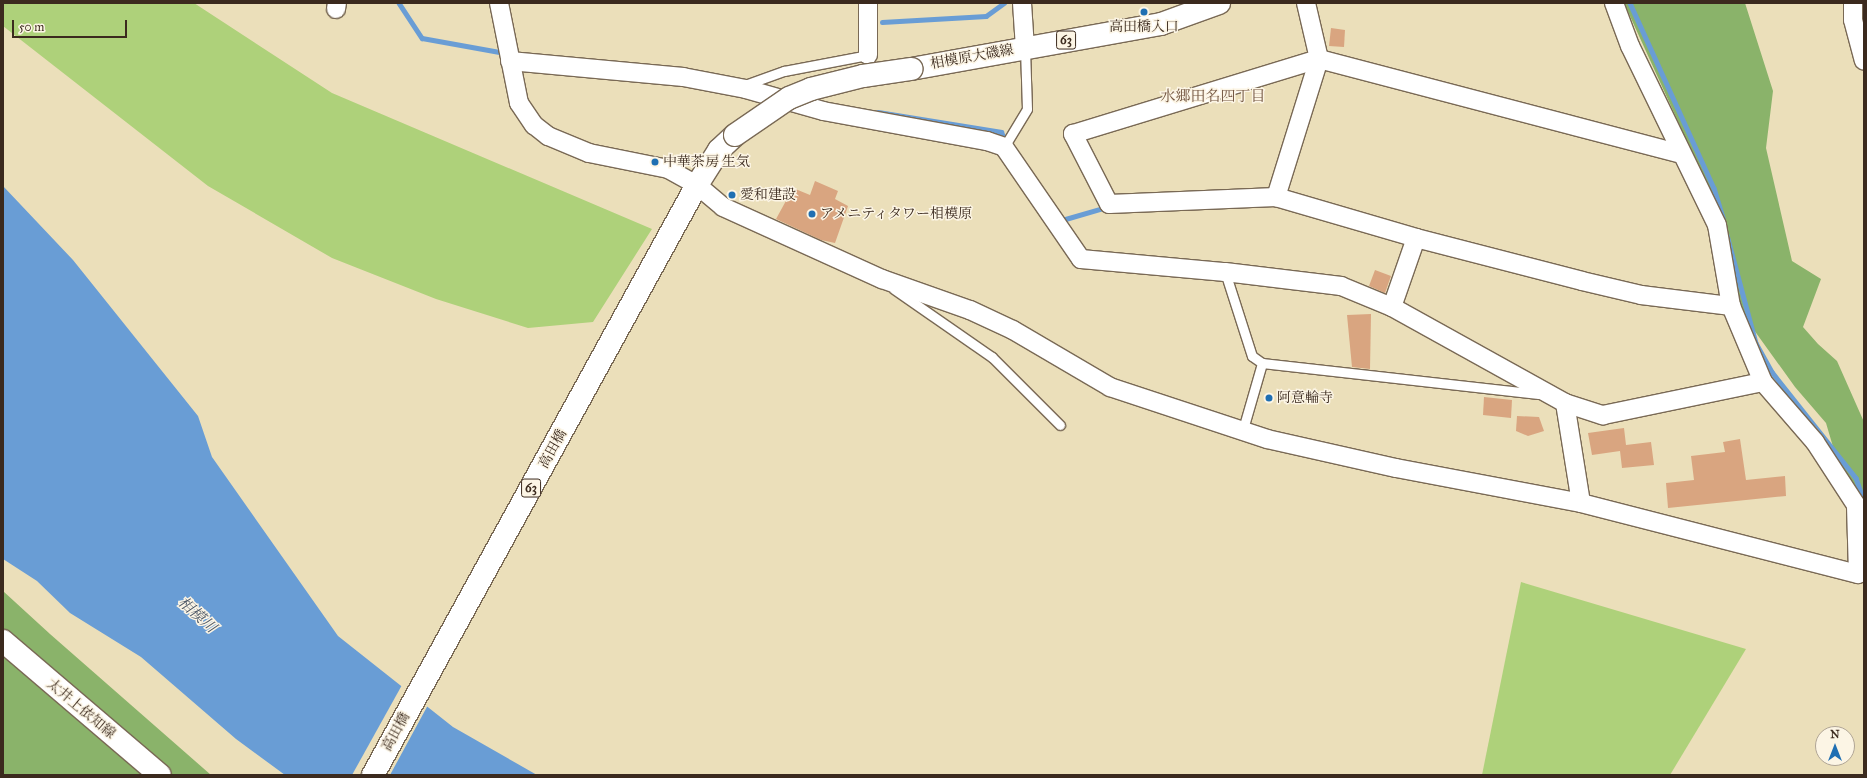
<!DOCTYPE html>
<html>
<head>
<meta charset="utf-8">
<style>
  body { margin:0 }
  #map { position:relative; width:1867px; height:778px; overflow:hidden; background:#ebdfba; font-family:"IM FELL Great Primer","Noto Serif JP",serif }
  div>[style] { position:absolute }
  .green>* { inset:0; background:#aed17a }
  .forest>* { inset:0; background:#8ab36a }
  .water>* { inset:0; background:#699dd5 }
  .pier>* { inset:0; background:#ebdfba }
  .stream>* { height:4.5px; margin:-2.25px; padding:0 2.25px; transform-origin:2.25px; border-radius:2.25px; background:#699dd5 }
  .building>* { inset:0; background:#d9a580 }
  .roads { filter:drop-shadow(1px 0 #796955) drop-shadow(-1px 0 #796955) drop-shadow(0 1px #796955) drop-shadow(0 -1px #796955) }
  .service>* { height:9px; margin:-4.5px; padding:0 4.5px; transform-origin:4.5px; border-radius:4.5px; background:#fff }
  .minor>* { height:18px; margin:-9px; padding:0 9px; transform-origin:9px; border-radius:9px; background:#fff }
  .secondary>* { height:22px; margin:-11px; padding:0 11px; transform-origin:11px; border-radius:11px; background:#fff }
  .primary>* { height:22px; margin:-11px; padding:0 11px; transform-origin:11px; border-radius:11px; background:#fff }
  .bridges { filter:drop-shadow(1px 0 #796955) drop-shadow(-1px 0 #796955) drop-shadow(0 1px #796955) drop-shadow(0 -1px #796955) }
  .primary-bridge>* { height:22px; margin:-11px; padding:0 11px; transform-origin:11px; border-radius:11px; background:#fff }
  .dots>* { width:11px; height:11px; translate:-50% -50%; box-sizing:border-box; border:2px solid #fcf5e5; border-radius:50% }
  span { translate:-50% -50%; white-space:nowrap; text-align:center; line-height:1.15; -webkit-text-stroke:3px #fcf5e5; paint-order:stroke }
  .shield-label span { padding:1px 3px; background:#fcf5e5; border:1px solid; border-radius:3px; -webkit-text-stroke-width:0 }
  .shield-label { font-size:13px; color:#3b2a1e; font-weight:700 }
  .poi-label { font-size:14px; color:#3b2a1e }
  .left { translate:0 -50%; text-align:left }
  .street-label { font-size:14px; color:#3b2a1e }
  .neighbourhood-label { font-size:15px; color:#725540 }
  .water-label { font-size:15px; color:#4d5867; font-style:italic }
  .frame { position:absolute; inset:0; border:4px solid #3b2a1e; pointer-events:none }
  .north { position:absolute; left:1815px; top:726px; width:40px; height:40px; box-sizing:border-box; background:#fcf5e5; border:1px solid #afa495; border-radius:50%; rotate:0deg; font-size:11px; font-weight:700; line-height:16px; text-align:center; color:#3b2a1e }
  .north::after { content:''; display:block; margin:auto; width:14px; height:18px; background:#1f6fb2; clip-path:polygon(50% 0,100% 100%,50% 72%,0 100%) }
  .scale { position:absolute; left:12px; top:20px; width:115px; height:18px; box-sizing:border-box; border:2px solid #3b2a1e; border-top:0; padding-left:5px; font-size:12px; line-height:14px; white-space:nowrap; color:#3b2a1e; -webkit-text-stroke:3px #fcf5e5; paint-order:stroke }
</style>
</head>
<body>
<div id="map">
  <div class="green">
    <div style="clip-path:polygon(3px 3px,194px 3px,332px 93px,652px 229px,593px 322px,528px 328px,436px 299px,332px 258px,208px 186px,3px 26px)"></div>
    <div style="clip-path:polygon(1521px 582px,1746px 649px,1670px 775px,1482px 775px)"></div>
  </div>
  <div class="forest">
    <div style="clip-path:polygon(1624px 3px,1745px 3px,1773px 91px,1766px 148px,1792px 261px,1821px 279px,1803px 327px,1818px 344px,1837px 361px,1864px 422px,1864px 552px,1826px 423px,1795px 387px,1736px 305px,1711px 194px)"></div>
    <div style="clip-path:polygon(3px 591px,50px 634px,211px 775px,3px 775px)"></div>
  </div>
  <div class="water">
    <div style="clip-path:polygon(3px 186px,73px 260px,198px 416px,212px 457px,338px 636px,453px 727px,537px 775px,285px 775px,236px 739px,141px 657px,70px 613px,37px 581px,3px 559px)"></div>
  </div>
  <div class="pier">
    <div style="clip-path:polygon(402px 685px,428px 705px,390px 775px,352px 775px)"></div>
  </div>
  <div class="stream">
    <div style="left:399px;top:3px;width:42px;rotate:56.7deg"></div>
    <div style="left:422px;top:38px;width:84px;rotate:10.2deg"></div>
    <div style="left:1630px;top:3px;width:203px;rotate:65.6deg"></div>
    <div style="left:1714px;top:188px;width:31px;rotate:73deg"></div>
    <div style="left:882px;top:22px;width:104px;rotate:-3.3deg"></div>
    <div style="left:986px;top:16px;width:22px;rotate:-36deg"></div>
    <div style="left:878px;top:112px;width:125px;rotate:9.2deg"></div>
    <div style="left:1001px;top:132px;width:12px;rotate:59deg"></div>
    <div style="left:1062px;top:220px;width:43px;rotate:-16.3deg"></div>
    <div style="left:1727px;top:235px;width:112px;rotate:75deg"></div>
    <div style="left:1756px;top:343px;width:33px;rotate:61deg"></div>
    <div style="left:1772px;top:372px;width:135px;rotate:51.6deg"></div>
    <div style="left:1856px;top:478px;width:24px;rotate:71deg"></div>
  </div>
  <div class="building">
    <div style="clip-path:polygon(1331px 28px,1345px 30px,1344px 47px,1329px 46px)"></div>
    <div style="clip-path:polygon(815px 181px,838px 191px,835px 199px,848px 206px,835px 243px,821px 240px,776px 219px,793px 188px,810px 195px)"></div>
    <div style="clip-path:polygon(1375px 270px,1391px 276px,1385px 293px,1369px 286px)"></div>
    <div style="clip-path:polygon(1371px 314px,1370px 369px,1352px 367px,1347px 315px)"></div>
    <div style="clip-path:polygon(1484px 397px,1512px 400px,1511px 418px,1483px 415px)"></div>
    <div style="clip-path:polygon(1517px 416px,1539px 417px,1544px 431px,1528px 436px,1516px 431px)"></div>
    <div style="clip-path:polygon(1624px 428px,1626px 445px,1651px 442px,1654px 465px,1622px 468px,1620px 451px,1592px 455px,1588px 433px)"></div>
    <div style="clip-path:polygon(1740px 439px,1746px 480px,1785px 476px,1786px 496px,1668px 508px,1666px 483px,1694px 480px,1691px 456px,1725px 452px,1723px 442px)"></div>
  </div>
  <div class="roads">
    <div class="service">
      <div style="left:742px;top:86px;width:45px;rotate:-19.7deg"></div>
      <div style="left:784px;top:71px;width:86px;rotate:-10.8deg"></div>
      <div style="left:1004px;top:147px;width:44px;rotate:-58.8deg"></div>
      <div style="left:1027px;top:109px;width:61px;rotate:-91.9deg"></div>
      <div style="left:1225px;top:272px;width:88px;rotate:72.2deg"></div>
      <div style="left:1252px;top:356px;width:12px;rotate:35deg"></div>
      <div style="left:1262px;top:363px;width:278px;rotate:6.4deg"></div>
      <div style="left:894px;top:289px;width:119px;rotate:34.8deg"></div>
      <div style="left:992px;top:357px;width:96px;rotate:45deg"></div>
      <div style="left:1243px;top:429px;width:69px;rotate:-73.9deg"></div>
    </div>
    <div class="minor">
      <div style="left:499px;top:3px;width:102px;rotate:78.7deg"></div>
      <div style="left:519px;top:103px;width:27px;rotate:56deg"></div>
      <div style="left:534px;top:125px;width:18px;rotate:38deg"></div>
      <div style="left:548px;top:136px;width:44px;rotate:22.5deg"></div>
      <div style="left:589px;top:153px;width:81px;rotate:11.4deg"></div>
      <div style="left:668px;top:169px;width:33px;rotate:29deg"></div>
      <div style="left:697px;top:185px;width:34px;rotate:40deg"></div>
      <div style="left:723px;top:207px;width:175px;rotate:24.4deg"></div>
      <div style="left:882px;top:279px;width:93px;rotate:19.4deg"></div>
      <div style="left:970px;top:310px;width:47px;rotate:24.9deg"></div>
      <div style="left:1013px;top:330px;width:113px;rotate:30.4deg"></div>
      <div style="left:1110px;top:387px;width:165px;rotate:18.3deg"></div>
      <div style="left:1267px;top:439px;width:132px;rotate:12.7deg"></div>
      <div style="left:1396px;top:468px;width:188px;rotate:10.7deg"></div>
      <div style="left:1581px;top:503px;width:286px;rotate:14.4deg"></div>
      <div style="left:1858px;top:574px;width:69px;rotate:-91.7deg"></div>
      <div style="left:1856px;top:505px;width:75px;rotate:-123.1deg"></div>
      <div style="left:1815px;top:442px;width:79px;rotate:-130.9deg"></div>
      <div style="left:1763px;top:382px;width:82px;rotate:-112.8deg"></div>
      <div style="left:1731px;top:306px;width:82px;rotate:-99.8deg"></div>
      <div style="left:1717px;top:225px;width:199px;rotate:-115.9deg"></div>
      <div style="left:1630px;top:46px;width:46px;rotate:-110.4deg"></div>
      <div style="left:1022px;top:3px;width:45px;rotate:86.2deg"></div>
      <div style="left:1306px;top:3px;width:57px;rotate:76.9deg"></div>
      <div style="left:1319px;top:59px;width:145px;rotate:107.3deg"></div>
      <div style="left:1276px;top:197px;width:146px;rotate:16.3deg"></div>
      <div style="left:1416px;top:238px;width:171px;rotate:14.5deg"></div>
      <div style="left:1582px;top:281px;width:61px;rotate:13.3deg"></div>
      <div style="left:1641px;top:295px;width:91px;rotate:7deg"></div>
      <div style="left:1853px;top:3px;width:17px;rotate:90deg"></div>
      <div style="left:1853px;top:20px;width:42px;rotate:75deg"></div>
      <div style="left:336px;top:9px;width:6px;rotate:-81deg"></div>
      <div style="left:868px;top:55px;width:52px;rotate:-90deg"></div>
      <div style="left:510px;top:61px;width:174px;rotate:5.3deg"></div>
      <div style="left:683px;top:77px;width:64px;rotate:10.8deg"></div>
      <div style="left:746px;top:89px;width:80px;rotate:15.9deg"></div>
      <div style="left:823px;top:111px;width:167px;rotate:10.4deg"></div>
      <div style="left:987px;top:141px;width:18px;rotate:19deg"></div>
      <div style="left:1004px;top:147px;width:136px;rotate:55.5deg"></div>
      <div style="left:1081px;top:259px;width:145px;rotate:5.2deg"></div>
      <div style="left:1225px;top:272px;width:117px;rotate:6.9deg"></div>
      <div style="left:1341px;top:286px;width:55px;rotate:22.4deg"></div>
      <div style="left:1276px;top:197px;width:167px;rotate:177.6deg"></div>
      <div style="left:1109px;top:204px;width:79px;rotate:-117.2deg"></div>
      <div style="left:1073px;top:134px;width:257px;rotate:-17deg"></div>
      <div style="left:1319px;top:59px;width:375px;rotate:14.7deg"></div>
      <div style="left:1416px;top:238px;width:73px;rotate:109.2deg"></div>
      <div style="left:1392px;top:307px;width:198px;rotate:29deg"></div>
      <div style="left:1565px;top:403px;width:101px;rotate:80.9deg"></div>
      <div style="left:1565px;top:403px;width:40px;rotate:18deg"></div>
      <div style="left:1603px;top:415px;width:163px;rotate:-11.7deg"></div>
    </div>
    <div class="secondary">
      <div style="left:3px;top:641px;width:206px;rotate:40.5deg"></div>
    </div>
    <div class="primary">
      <div style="left:911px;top:69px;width:254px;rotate:-10.2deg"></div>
      <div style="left:1161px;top:24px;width:62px;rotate:-19.9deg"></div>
      <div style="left:373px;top:775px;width:673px;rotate:-61.23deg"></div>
      <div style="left:697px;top:185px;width:41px;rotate:-57.8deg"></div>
      <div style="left:719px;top:150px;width:22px;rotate:-43deg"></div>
    </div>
  </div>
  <div class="bridges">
    <div class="primary-bridge">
      <div style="left:735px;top:135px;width:65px;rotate:-34.4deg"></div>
      <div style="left:789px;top:98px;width:24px;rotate:-22deg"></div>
      <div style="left:811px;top:89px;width:54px;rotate:-14deg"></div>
      <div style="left:863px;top:76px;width:49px;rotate:-8.3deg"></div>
    </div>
  </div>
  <div class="dots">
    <div style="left:1144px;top:12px;background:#1f6fb2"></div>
    <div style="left:655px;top:162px;background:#1f6fb2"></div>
    <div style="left:732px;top:195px;background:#1f6fb2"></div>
    <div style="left:812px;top:214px;background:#1f6fb2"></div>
    <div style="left:1269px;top:398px;background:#1f6fb2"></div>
  </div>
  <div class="shield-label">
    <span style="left:1066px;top:40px">63</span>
    <span style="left:531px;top:488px">63</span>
  </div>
  <div class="poi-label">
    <span style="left:1144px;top:27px">高田橋入口</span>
    <span class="left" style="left:663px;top:162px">中華茶房 生気</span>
    <span class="left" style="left:740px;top:195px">愛和建設</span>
    <span class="left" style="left:820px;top:214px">アメニティタワー相模原</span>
    <span class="left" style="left:1277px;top:398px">阿意輪寺</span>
  </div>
  <div class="street-label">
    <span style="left:972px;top:57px;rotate:-10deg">相模原大磯線</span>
    <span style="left:553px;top:449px;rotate:-61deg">高田橋</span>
    <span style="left:81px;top:709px;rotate:40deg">太井上依知線</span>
    <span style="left:396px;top:732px;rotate:-61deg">高田橋</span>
  </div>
  <div class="neighbourhood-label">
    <span style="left:1213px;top:97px">水郷田名四丁目</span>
  </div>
  <div class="water-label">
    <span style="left:197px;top:615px;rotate:42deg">相模川</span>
  </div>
  <div class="frame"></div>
  <div class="north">N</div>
  <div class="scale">50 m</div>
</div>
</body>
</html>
